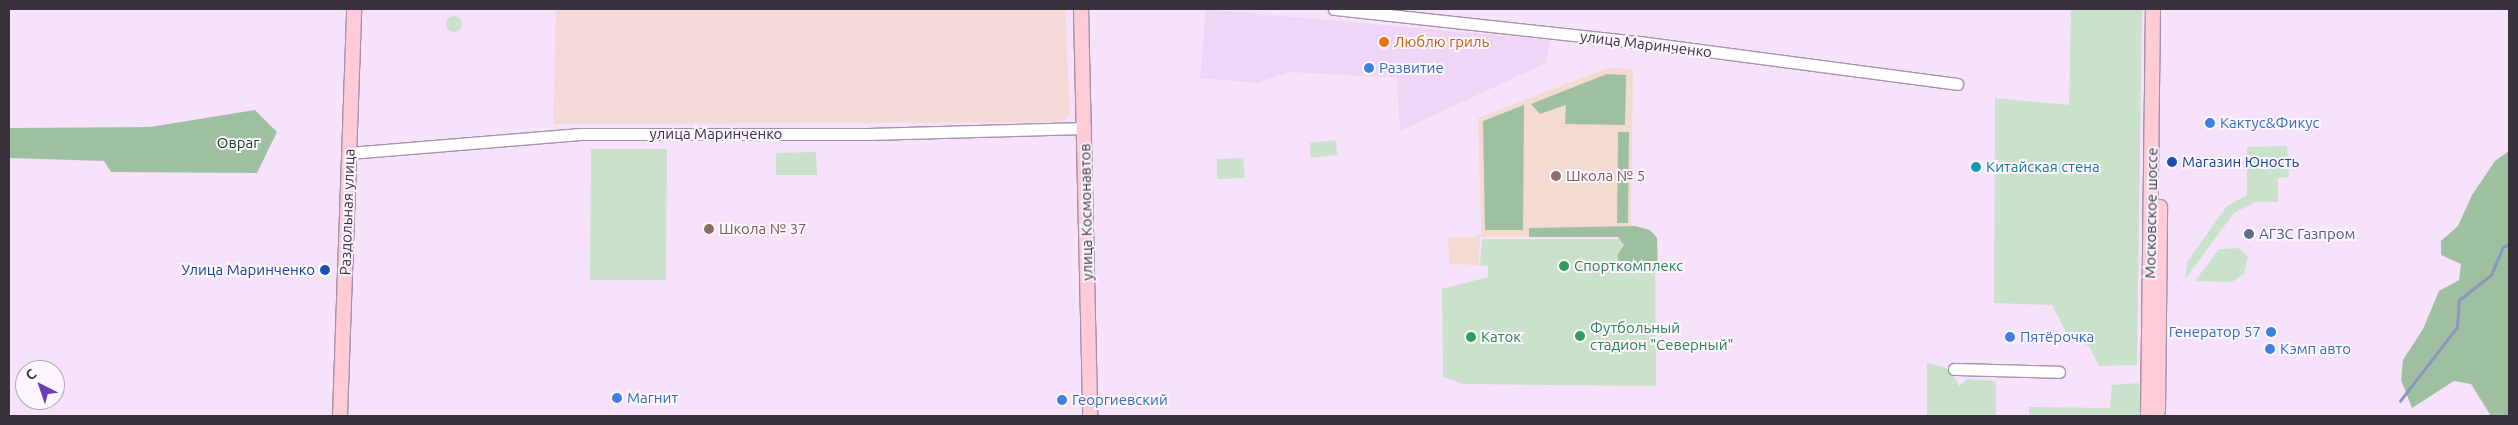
<!DOCTYPE html>
<html>
<head>
<meta charset="utf-8">
<style>
  body { margin:0 }
  #map { position:relative; width:2518px; height:425px; overflow:hidden; background:#f7e2fc; font-family:Ubuntu,sans-serif }
  div>[style] { position:absolute }
  .built>* { inset:0; background:#f0d6f6 }
  .industrial>* { inset:0; background:#f4dad6 }
  .education>* { inset:0; background:#f4dbd2 }
  .green>* { inset:0; background:#cae2cb }
  .round { border-radius:50% }
  .forest>* { inset:0; background:#9ec0a1 }
  .stream>* { height:2.5px; margin:-1.25px; padding:0 1.25px; transform-origin:1.25px; border-radius:1.25px; background:#8798bc }
  .roads { filter:drop-shadow(1px 0 #a592a9) drop-shadow(-1px 0 #a592a9) drop-shadow(0 1px #a592a9) drop-shadow(0 -1px #a592a9) }
  .minor>* { height:11px; margin:-5.5px; padding:0 5.5px; transform-origin:5.5px; border-radius:5.5px; background:#fff }
  .major>* { height:14px; margin:-7px; padding:0 7px; transform-origin:7px; border-radius:7px; background:#ffcbd7 }
  .dots>* { width:14px; height:14px; translate:-50% -50%; box-sizing:border-box; border:2px solid #fdf5ff; border-radius:50% }
  span { translate:-50% -50%; white-space:nowrap; text-align:center; line-height:1.15; -webkit-text-stroke:4px #fdf5ff; paint-order:stroke }
  .food-label { font-size:15px; color:#c56008 }
  .left { translate:0 -50%; text-align:left }
  .street-label { font-size:15px; color:#39313b }
  .shop-label { font-size:15px; color:#366cbe }
  .right { translate:-100% -50%; text-align:right }
  .park-label { font-size:15px; color:#12451c }
  .transit-label { font-size:15px; color:#164399 }
  .culture-label { font-size:15px; color:#0d838f }
  .education-label { font-size:15px; color:#785e54 }
  .service-label { font-size:15px; color:#4e5e75 }
  .leisure-label { font-size:15px; color:#27864d }
  .frame { position:absolute; inset:0; border:10px solid #39313b; pointer-events:none }
  .north { position:absolute; left:15px; top:360px; width:50px; height:50px; box-sizing:border-box; background:#fdf5ff; border:1px solid #afa7b1; border-radius:50%; rotate:319deg; font-size:14px; font-weight:700; line-height:20px; text-align:center; color:#39313b }
  .north::after { content:''; display:block; margin:auto; width:18px; height:22px; background:#6a3db5; clip-path:polygon(50% 0,100% 100%,50% 72%,0 100%) }
</style>
</head>
<body>
<div id="map">
  <div class="built">
    <div style="clip-path:polygon(1206px 9px,1550px 40px,1546px 63px,1400px 131px,1397px 78px,1290px 72px,1257px 83px,1200px 78px)"></div>
  </div>
  <div class="industrial">
    <div style="clip-path:polygon(556px 9px,1065px 9px,1070px 114px,1062px 122px,553px 124px)"></div>
  </div>
  <div class="education">
    <div style="clip-path:polygon(1607px 68px,1633px 69px,1631px 237px,1480px 237px,1479px 265px,1449px 264px,1448px 237px,1475px 237px,1481px 234px,1478px 118px)"></div>
  </div>
  <div class="green">
    <div style="clip-path:polygon(2071px 9px,2142px 9px,2137px 365px,2099px 366px,2089px 346px,2068px 336px,2052px 305px,1994px 303px,1995px 98px,2069px 105px)"></div>
    <div class="round" style="left:446px;top:16px;width:16px;height:16px"></div>
    <div style="clip-path:polygon(1336px 140px,1337px 155px,1311px 158px,1310px 143px)"></div>
    <div style="clip-path:polygon(2287px 146px,2289px 177px,2278px 178px,2278px 202px,2256px 202px,2234px 213px,2185px 279px,2187px 262px,2227px 206px,2247px 195px,2247px 147px)"></div>
    <div style="clip-path:polygon(591px 149px,667px 149px,666px 280px,590px 280px)"></div>
    <div style="clip-path:polygon(816px 152px,817px 175px,776px 175px,776px 153px)"></div>
    <div style="clip-path:polygon(1243px 158px,1245px 178px,1217px 179px,1217px 159px)"></div>
    <div style="clip-path:polygon(1482px 239px,1655px 239px,1656px 386px,1463px 384px,1443px 377px,1442px 289px,1488px 277px,1488px 266px,1480px 265px)"></div>
    <div style="clip-path:polygon(2238px 248px,2248px 256px,2244px 274px,2232px 282px,2195px 281px,2219px 249px)"></div>
    <div style="clip-path:polygon(1927px 362px,1951px 370px,1959px 386px,1967px 379px,1996px 381px,1996px 416px,1927px 416px)"></div>
    <div style="clip-path:polygon(2139px 383px,2142px 416px,2029px 416px,2029px 407px,2110px 408px,2112px 385px)"></div>
  </div>
  <div class="forest">
    <div style="clip-path:polygon(1607px 74px,1626px 75px,1625px 125px,1565px 124px,1566px 105px,1540px 114px,1531px 104px)"></div>
    <div style="clip-path:polygon(1524px 105px,1523px 230px,1485px 230px,1483px 121px)"></div>
    <div style="clip-path:polygon(255px 110px,277px 132px,257px 173px,111px 172px,104px 161px,9px 158px,9px 128px,150px 127px)"></div>
    <div style="clip-path:polygon(1618px 132px,1629px 132px,1628px 223px,1617px 223px)"></div>
    <div style="clip-path:polygon(2509px 151px,2509px 416px,2491px 416px,2471px 384px,2454px 381px,2412px 408px,2401px 380px,2403px 360px,2423px 329px,2439px 291px,2459px 280px,2461px 264px,2441px 255px,2441px 241px,2458px 226px,2472px 195px,2495px 161px)"></div>
    <div style="clip-path:polygon(1635px 226px,1650px 230px,1657px 238px,1658px 271px,1618px 272px,1618px 254px,1624px 245px,1618px 237px,1529px 237px,1529px 228px)"></div>
  </div>
  <div class="stream">
    <div style="left:2400px;top:401px;width:93px;rotate:-52.4deg"></div>
    <div style="left:2457px;top:327px;width:27px;rotate:-86deg"></div>
    <div style="left:2459px;top:300px;width:41px;rotate:-38deg"></div>
    <div style="left:2491px;top:275px;width:30px;rotate:-67deg"></div>
    <div style="left:2503px;top:247px;width:7px;rotate:-27deg"></div>
  </div>
  <div class="roads">
    <div class="minor">
      <div style="left:1334px;top:9px;width:307px;rotate:6.2deg"></div>
      <div style="left:1639px;top:42px;width:321px;rotate:7.5deg"></div>
      <div style="left:349px;top:153px;width:232px;rotate:-4.7deg"></div>
      <div style="left:580px;top:134px;width:288px"></div>
      <div style="left:868px;top:134px;width:217px;rotate:-1.6deg"></div>
      <div style="left:1954px;top:369px;width:105px;rotate:1.6deg"></div>
    </div>
    <div class="major">
      <div style="left:1081px;top:9px;width:407px;rotate:88.7deg"></div>
      <div style="left:2158px;top:411px;width:204px;rotate:-89.4deg"></div>
      <div style="left:340px;top:416px;width:407px;rotate:-88deg"></div>
      <div style="left:2148px;top:416px;width:407px;rotate:-89.3deg"></div>
    </div>
  </div>
  <div class="dots">
    <div style="left:1384px;top:42px;background:#e8710a"></div>
    <div style="left:1369px;top:68px;background:#3f7fe0"></div>
    <div style="left:2210px;top:123px;background:#3f7fe0"></div>
    <div style="left:2172px;top:162px;background:#1a4fb4"></div>
    <div style="left:1976px;top:167px;background:#0f9aa8"></div>
    <div style="left:1556px;top:176px;background:#8d6e63"></div>
    <div style="left:709px;top:229px;background:#8d6e63"></div>
    <div style="left:2249px;top:234px;background:#5c6f8a"></div>
    <div style="left:1564px;top:266px;background:#2e9e5b"></div>
    <div style="left:325px;top:270px;background:#1a4fb4"></div>
    <div style="left:2271px;top:332px;background:#3f7fe0"></div>
    <div style="left:1580px;top:336px;background:#2e9e5b"></div>
    <div style="left:1471px;top:337px;background:#2e9e5b"></div>
    <div style="left:2010px;top:337px;background:#3f7fe0"></div>
    <div style="left:2270px;top:349px;background:#3f7fe0"></div>
    <div style="left:617px;top:398px;background:#3f7fe0"></div>
    <div style="left:1062px;top:400px;background:#3f7fe0"></div>
  </div>
  <div class="food-label">
    <span class="left" style="left:1394px;top:42px">Люблю гриль</span>
  </div>
  <div class="street-label">
    <span style="left:1646px;top:44px;rotate:7deg">улица Маринченко</span>
    <span style="left:716px;top:134px">улица Маринченко</span>
    <span style="left:347px;top:212px;rotate:-88deg">Раздольная улица</span>
    <span style="left:1086px;top:212px;rotate:-91deg">улица Космонавтов</span>
    <span style="left:2151px;top:213px;rotate:-89deg">Московское шоссе</span>
  </div>
  <div class="shop-label">
    <span class="left" style="left:1379px;top:68px">Развитие</span>
    <span class="left" style="left:2220px;top:123px">Кактус&amp;Фикус</span>
    <span class="right" style="left:2261px;top:332px">Генератор 57</span>
    <span class="left" style="left:2020px;top:337px">Пятёрочка</span>
    <span class="left" style="left:2280px;top:349px">Кэмп авто</span>
    <span class="left" style="left:627px;top:398px">Магнит</span>
    <span class="left" style="left:1072px;top:400px">Георгиевский</span>
  </div>
  <div class="park-label">
    <span style="left:238px;top:143px">Овраг</span>
  </div>
  <div class="transit-label">
    <span class="left" style="left:2182px;top:162px">Магазин Юность</span>
    <span class="right" style="left:315px;top:270px">Улица Маринченко</span>
  </div>
  <div class="culture-label">
    <span class="left" style="left:1986px;top:167px">Китайская стена</span>
  </div>
  <div class="education-label">
    <span class="left" style="left:1566px;top:176px">Школа № 5</span>
    <span class="left" style="left:719px;top:229px">Школа № 37</span>
  </div>
  <div class="service-label">
    <span class="left" style="left:2259px;top:234px">АГЗС Газпром</span>
  </div>
  <div class="leisure-label">
    <span class="left" style="left:1574px;top:266px">Спорткомплекс</span>
    <span class="left" style="left:1590px;top:336px">Футбольный<br>стадион "Северный"</span>
    <span class="left" style="left:1481px;top:337px">Каток</span>
  </div>
  <div class="frame"></div>
  <div class="north">С</div>
</div>
</body>
</html>
